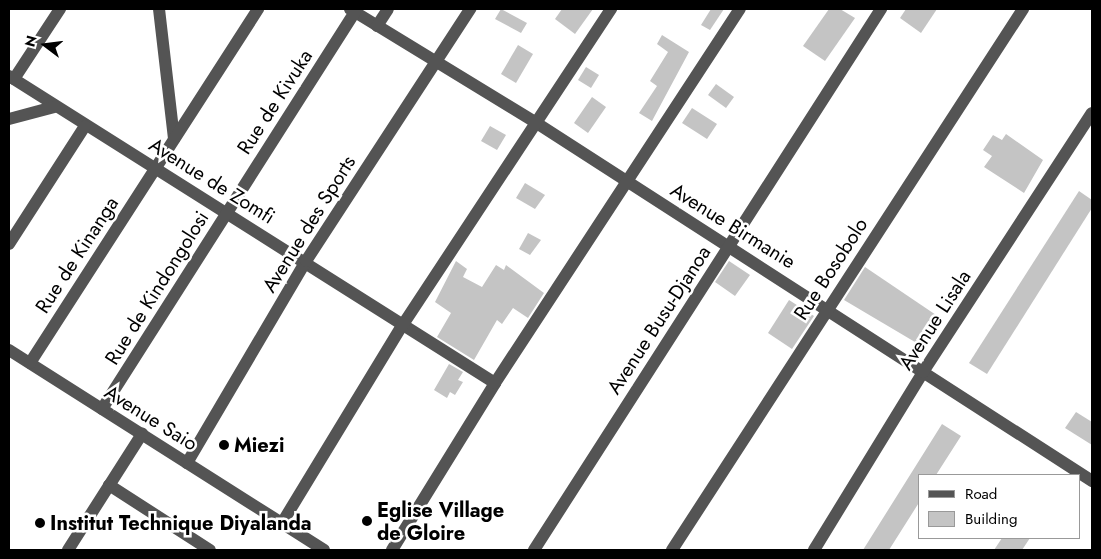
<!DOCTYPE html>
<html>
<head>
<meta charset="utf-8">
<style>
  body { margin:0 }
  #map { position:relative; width:1101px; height:559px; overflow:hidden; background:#fff; font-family:Jost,sans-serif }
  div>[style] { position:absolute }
  .building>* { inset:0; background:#c4c4c4 }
  .minor>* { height:12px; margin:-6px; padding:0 6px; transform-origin:6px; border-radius:6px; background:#545454 }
  .dots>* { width:14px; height:14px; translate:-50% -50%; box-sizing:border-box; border:2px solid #fff; border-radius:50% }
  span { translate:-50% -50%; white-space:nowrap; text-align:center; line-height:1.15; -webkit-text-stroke:5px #fff; paint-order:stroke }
  .street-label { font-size:20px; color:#000 }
  .poi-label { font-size:20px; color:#000; font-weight:700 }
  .left { translate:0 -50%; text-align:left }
  .frame { position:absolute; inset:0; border:10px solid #000; pointer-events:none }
  .legend { position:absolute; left:918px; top:474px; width:162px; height:65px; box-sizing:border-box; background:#fff; border:1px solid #999; margin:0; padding:6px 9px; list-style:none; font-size:15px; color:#000 }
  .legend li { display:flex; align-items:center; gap:10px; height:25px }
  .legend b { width:25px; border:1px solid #999 }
  .north { position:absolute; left:20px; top:20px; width:50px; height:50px; -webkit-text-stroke:4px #fff; paint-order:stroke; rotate:285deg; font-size:14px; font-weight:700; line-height:20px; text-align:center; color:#000 }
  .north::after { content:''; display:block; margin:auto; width:18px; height:22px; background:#000; clip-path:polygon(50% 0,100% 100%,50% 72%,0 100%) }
</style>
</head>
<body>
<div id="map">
  <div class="building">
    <div style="clip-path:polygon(501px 9px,527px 23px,521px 33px,495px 19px)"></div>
    <div style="clip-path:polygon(562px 9px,593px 9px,575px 34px,555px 19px)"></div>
    <div style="clip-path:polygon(711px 9px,724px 9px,710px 30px,701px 25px)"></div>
    <div style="clip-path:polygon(829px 9px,840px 9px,855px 18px,825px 61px,803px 46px)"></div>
    <div style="clip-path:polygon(906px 9px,937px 9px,921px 33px,900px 18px)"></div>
    <div style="clip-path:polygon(662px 35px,689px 52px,652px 121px,639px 113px,657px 86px,650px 81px,668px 52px,657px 44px)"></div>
    <div style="clip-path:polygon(518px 45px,533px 54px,516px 83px,501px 74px)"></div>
    <div style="clip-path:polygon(586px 67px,599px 75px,591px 88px,578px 80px)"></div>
    <div style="clip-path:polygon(716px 84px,734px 97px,726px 108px,708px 95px)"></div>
    <div style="clip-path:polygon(592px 97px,606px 107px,588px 133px,574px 123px)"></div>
    <div style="clip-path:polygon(692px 108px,717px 124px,707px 139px,682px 123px)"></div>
    <div style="clip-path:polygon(490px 126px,506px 135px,497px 150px,481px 141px)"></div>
    <div style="clip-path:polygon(1006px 134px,1043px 160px,1024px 193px,984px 167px,992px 156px,983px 150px,993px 135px,1002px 140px)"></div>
    <div style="clip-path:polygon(525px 183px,545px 195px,535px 209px,516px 198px)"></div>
    <div style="clip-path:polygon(1079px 191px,1092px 200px,1092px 208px,987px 374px,969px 363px)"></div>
    <div style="clip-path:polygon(528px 233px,541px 240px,530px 255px,519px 249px)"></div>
    <div style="clip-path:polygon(456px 261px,467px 269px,463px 277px,482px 287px,496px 265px,504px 270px,506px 265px,544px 293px,528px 318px,513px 308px,502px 324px,497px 320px,474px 360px,437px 337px,451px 313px,435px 302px)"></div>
    <div style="clip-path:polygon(729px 261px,750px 275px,735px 296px,715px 282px)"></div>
    <div style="clip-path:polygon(865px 267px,939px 317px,920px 345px,844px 300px)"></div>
    <div style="clip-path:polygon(789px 300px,814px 316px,792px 349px,768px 333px)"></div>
    <div style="clip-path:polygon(449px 364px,463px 372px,458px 380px,463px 382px,455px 395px,450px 392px,447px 398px,434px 390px)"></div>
    <div style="clip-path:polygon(1076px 412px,1092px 422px,1092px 445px,1065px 428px)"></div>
    <div style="clip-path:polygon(942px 424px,961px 436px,936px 475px,920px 475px,920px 501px,889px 550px,863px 550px)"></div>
    <div style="clip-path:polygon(1002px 538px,1030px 538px,1022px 550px,994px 550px)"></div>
  </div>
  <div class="minor">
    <div style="left:159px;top:9px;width:131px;rotate:83.4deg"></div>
    <div style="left:350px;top:9px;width:217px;rotate:31.4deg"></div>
    <div style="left:535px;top:122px;width:663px;rotate:32.8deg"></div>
    <div style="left:377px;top:26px;width:20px;rotate:-57deg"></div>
    <div style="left:9px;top:76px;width:575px;rotate:32.28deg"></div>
    <div style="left:14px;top:79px;width:84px;rotate:-56.7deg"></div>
    <div style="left:9px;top:119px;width:47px;rotate:-14.9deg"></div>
    <div style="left:9px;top:244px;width:140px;rotate:-57.2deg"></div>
    <div style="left:9px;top:350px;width:373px;rotate:32.4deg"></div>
    <div style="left:30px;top:363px;width:421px;rotate:-57.2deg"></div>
    <div style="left:102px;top:409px;width:471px;rotate:-57.5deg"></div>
    <div style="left:187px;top:463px;width:234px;rotate:-59.5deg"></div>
    <div style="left:306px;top:261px;width:301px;rotate:-56.9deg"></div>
    <div style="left:109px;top:485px;width:120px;rotate:32.8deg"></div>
    <div style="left:282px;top:523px;width:231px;rotate:-58.7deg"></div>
    <div style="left:402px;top:326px;width:380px;rotate:-56.6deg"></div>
    <div style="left:68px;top:550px;width:138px;rotate:-57.5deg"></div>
    <div style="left:392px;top:550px;width:196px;rotate:-58.3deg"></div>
    <div style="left:495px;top:383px;width:447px;rotate:-56.8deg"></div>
    <div style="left:534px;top:550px;width:643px;rotate:-57.32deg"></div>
    <div style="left:672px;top:550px;width:645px;rotate:-57.02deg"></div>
    <div style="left:814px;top:550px;width:209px;rotate:-58.5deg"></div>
    <div style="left:923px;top:372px;width:309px;rotate:-56.9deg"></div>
  </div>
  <div class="dots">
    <div style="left:224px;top:445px;background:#000"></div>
    <div style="left:367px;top:521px;background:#000"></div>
    <div style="left:40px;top:523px;background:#000"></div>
  </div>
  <div class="street-label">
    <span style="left:275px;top:102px;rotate:-57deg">Rue de Kivuka</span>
    <span style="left:212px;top:181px;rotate:32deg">Avenue de Zomfi</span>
    <span style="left:309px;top:224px;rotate:-58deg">Avenue des Sports</span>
    <span style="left:733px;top:226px;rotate:32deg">Avenue Birmanie</span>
    <span style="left:77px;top:255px;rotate:-57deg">Rue de Kinanga</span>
    <span style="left:831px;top:269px;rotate:-57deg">Rue Bosobolo</span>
    <span style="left:157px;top:288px;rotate:-58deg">Rue de Kindongolosi</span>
    <span style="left:659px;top:320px;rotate:-57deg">Avenue Busu-Djanoa</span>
    <span style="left:935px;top:320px;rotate:-57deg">Avenue Lisala</span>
    <span style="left:151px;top:418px;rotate:32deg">Avenue Saio</span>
  </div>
  <div class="poi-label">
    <span class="left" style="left:234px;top:445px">Miezi</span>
    <span class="left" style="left:377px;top:522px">Eglise Village<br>de Gloire</span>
    <span class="left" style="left:50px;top:523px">Institut Technique Diyalanda</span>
  </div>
  <div class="frame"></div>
  <ul class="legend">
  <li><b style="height:6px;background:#545454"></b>Road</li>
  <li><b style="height:14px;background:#c4c4c4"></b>Building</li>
  </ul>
  <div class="north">N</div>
</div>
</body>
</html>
